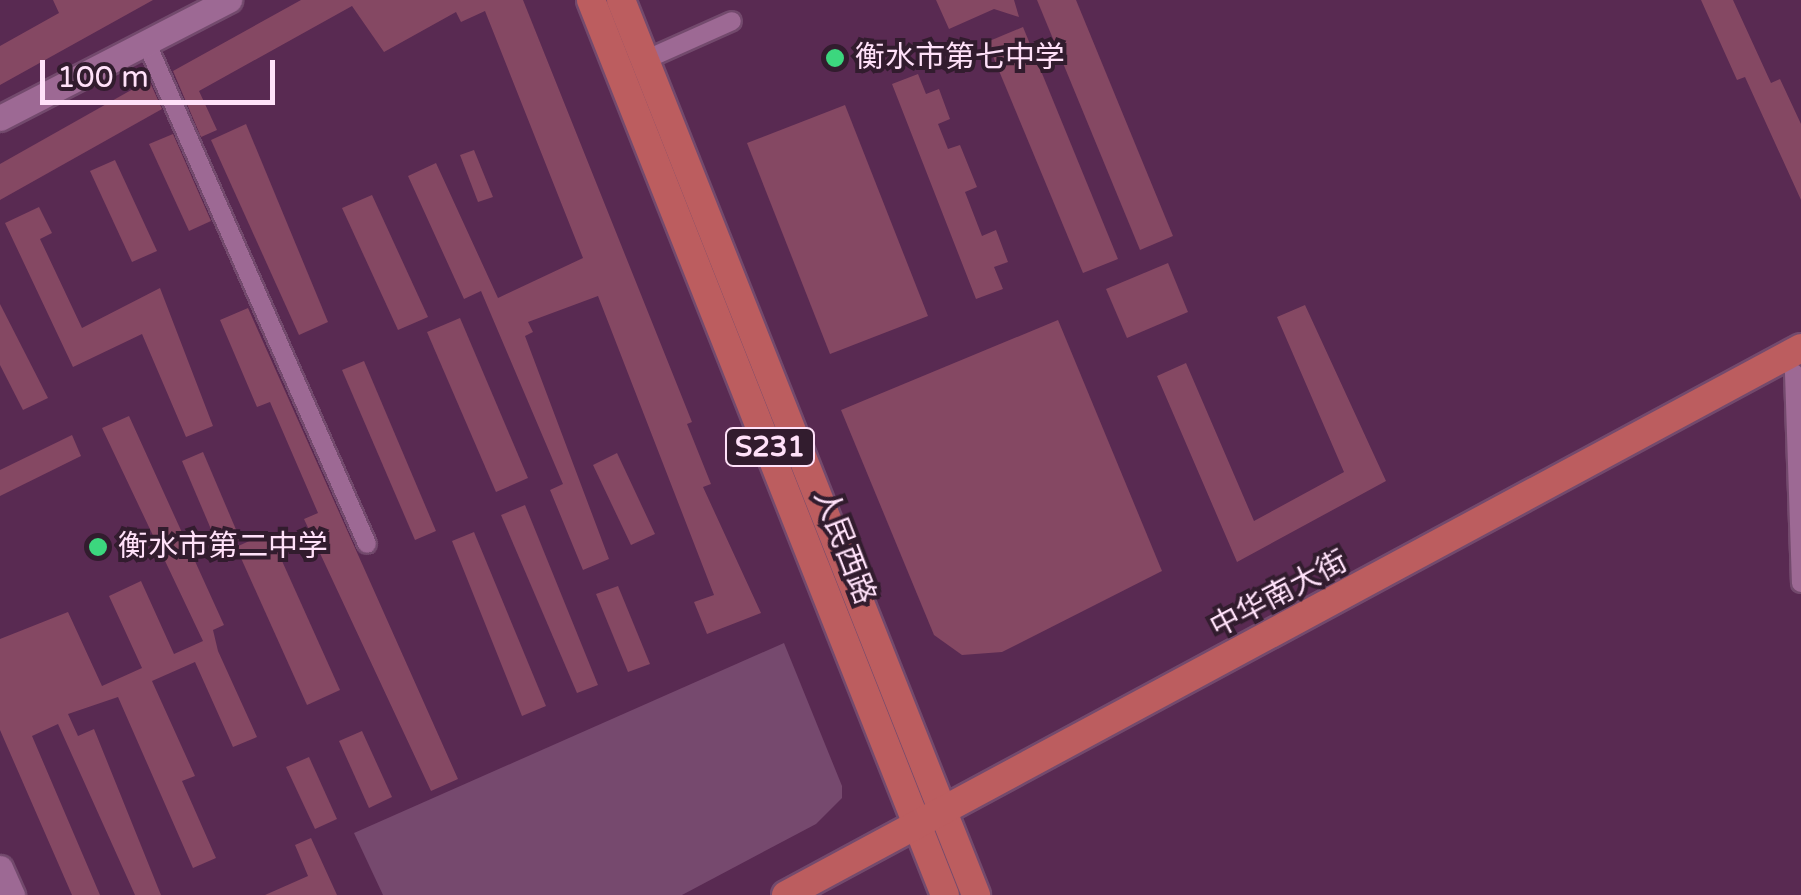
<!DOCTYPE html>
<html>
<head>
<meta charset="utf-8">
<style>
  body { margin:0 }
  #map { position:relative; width:1801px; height:895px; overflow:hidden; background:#592a52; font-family:"Varela Round","Noto Sans SC",sans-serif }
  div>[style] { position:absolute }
  .green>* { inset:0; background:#76496e }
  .building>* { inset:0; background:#854863 }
  .roads { filter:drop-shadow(2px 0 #734a6d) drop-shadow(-2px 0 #734a6d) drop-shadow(0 2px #734a6d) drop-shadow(0 -2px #734a6d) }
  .street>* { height:18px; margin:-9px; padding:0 9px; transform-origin:9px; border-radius:9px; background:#9d6994 }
  .secondary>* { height:25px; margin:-12.5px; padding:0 12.5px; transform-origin:12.5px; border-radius:12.5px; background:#9d6994 }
  .primary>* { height:28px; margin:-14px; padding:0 14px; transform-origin:14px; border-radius:14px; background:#bc5d5f }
  .dots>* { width:28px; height:28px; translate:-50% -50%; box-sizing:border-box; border:5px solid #321c2e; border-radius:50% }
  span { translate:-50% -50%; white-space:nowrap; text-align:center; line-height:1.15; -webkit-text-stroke:8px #321c2e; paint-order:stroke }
  .shield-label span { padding:2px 8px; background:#321c2e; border:2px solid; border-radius:8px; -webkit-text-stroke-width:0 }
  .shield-label { font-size:28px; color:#ffe1f9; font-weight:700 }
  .poi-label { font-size:30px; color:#ffe1f9 }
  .left { translate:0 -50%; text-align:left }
  .street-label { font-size:30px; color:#ffe1f9 }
  .scale { position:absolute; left:40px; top:60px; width:235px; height:45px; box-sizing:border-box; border:5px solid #ffe1f9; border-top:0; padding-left:12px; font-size:30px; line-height:35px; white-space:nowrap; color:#ffe1f9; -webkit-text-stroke:8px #321c2e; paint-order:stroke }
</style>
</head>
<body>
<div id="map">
  <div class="green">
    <div style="clip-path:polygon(784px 643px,842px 786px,842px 798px,816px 824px,682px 895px,383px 895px,354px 833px)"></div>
  </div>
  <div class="building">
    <div style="clip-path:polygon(53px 0,153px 0,0 85px,0 46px,59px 13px)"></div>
    <div style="clip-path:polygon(301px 0,523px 0,692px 422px,687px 424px,711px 484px,703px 487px,761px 613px,707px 634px,694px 602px,714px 595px,598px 296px,528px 322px,533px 332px,525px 336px,609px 559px,583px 570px,550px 490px,563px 484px,481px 291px,464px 299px,408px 176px,436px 163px,498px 298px,583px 258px,485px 11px,461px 22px,456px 12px,384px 52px,352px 6px,199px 91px,217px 130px,201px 137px,173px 71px)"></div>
    <div style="clip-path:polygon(936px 0,1014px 0,1019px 17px,994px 9px,949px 29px)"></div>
    <div style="clip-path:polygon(1037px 0,1076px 0,1173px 236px,1140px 250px)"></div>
    <div style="clip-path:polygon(1701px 0,1733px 0,1771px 83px,1780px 79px,1801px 124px,1801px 200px,1745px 77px,1737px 80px)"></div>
    <div style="clip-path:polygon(1023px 27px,1118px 259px,1083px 273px,987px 42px)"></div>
    <div style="clip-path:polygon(918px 74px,926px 94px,939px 89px,950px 119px,938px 124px,948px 149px,960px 145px,977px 187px,965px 192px,982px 236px,996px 230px,1008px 262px,994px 267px,1003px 289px,976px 299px,892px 84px)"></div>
    <div style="clip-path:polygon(149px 80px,162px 109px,0 200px,0 164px)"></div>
    <div style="clip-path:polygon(845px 105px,928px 316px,830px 354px,747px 143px)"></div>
    <div style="clip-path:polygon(246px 124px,328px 322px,299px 335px,211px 140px)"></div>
    <div style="clip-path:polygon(173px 134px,211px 221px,189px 231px,149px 144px)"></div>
    <div style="clip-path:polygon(474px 150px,493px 197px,478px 202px,460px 155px)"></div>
    <div style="clip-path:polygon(115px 160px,157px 251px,132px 262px,90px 171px)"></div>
    <div style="clip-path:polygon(372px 195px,428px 317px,398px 330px,342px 208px)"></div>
    <div style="clip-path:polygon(39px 207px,52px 233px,40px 239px,82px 328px,160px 288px,213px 426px,186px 437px,142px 334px,73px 367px,5px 223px)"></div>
    <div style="clip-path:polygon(1168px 263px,1188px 312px,1127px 338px,1106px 289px)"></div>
    <div style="clip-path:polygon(0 304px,48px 398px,23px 410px,0 365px)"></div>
    <div style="clip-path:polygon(1305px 305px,1386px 481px,1237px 562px,1157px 376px,1186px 363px,1254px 521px,1344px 472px,1277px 317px)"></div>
    <div style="clip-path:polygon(248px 308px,458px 779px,431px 791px,304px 519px,318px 513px,270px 402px,257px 407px,220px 320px)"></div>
    <div style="clip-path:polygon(460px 318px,528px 478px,496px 492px,427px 332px)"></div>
    <div style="clip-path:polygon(1058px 320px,1162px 571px,1002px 652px,962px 655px,934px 635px,841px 410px)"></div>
    <div style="clip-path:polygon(364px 361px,436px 531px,415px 540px,342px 370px)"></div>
    <div style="clip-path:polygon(129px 416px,224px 625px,213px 630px,218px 651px,257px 737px,233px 747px,195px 662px,152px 681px,195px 776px,182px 781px,216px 858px,193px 868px,118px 697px,68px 714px,78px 736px,94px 729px,161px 895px,135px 895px,58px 724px,32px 736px,100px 895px,72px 895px,0 730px,0 639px,68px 612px,102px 686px,142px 668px,109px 596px,141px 581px,174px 654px,203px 641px,102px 428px)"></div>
    <div style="clip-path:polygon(72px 435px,81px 456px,0 496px,0 470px)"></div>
    <div style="clip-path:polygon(203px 452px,240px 539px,219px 548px,182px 461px)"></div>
    <div style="clip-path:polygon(617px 453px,655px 534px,631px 545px,593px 465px)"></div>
    <div style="clip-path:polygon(525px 505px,598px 685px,577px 693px,501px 515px)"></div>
    <div style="clip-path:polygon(269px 532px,340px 690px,307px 705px,236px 547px)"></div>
    <div style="clip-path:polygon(474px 532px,546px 706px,522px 716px,452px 541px)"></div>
    <div style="clip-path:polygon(618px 586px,650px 664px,628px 672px,596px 594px)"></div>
    <div style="clip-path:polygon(362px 731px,392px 797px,369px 808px,339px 741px)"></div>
    <div style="clip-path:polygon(309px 757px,337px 819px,315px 829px,286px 767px)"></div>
    <div style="clip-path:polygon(311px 838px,337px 895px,265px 895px,308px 876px,295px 845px)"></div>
  </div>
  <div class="roads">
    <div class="street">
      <div style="left:147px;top:44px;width:546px;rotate:66.25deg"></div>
      <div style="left:645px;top:60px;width:95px;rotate:-24.1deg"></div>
      <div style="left:1794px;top:373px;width:210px;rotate:88.1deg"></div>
    </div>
    <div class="secondary">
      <div style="left:0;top:118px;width:258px;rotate:-27.3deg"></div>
      <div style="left:0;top:868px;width:30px;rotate:66deg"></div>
    </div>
    <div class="primary">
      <div style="left:591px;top:0;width:962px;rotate:68.42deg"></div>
      <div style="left:621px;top:0;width:963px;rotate:68.36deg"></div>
      <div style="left:786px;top:895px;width:1153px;rotate:-28.32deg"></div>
    </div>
  </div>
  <div class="dots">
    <div style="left:835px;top:58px;background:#3cd77e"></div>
    <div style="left:98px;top:547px;background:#3cd77e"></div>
  </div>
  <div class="shield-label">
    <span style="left:770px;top:447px">S231</span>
  </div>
  <div class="poi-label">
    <span class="left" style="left:855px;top:58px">衡水市第七中学</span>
    <span class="left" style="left:118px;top:547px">衡水市第二中学</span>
  </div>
  <div class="street-label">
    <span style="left:844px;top:547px;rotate:69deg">人民西路</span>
    <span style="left:1279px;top:595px;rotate:-28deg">中华南大街</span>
  </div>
  <div class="scale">100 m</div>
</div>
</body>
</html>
